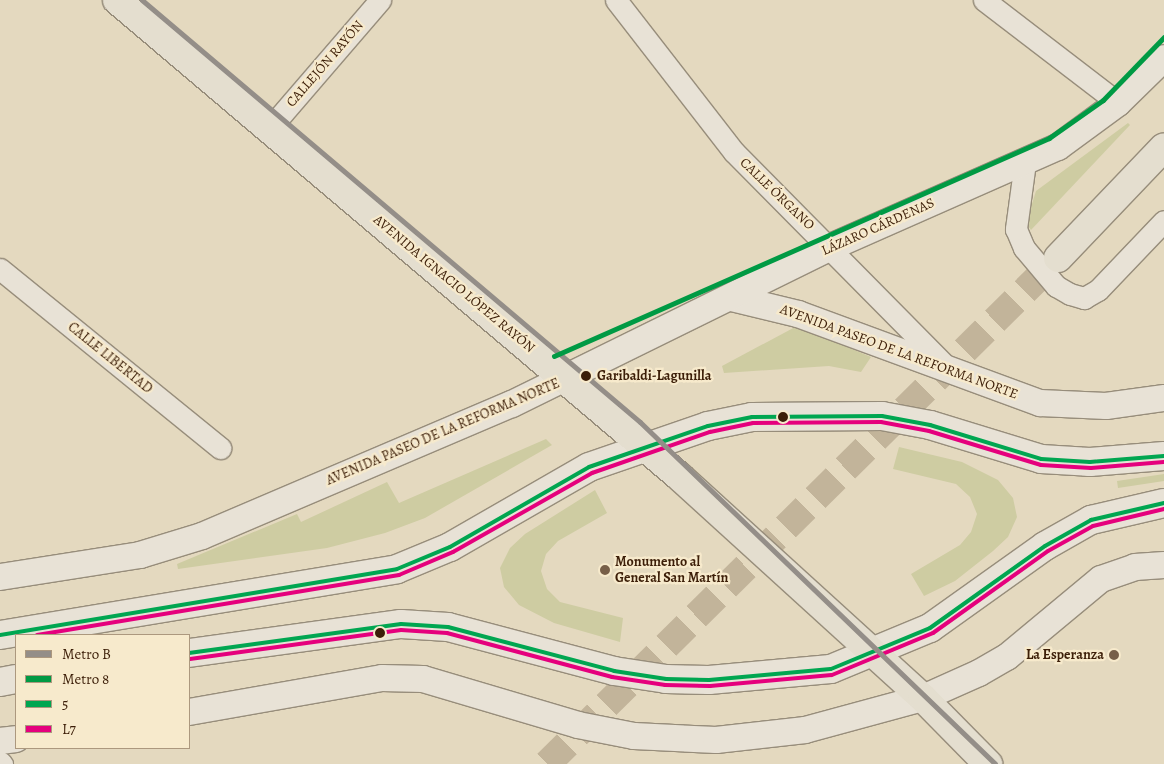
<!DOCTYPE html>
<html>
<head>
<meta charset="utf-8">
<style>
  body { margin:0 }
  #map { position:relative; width:1164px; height:764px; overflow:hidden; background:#e4d9bf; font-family:Alegreya,serif }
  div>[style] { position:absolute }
  .green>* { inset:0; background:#cecca2 }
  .primary-tunnel>* { height:28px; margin-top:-14px; transform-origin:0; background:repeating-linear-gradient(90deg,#c2b49a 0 28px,transparent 0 42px) }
  .roads { filter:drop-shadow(1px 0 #978d7b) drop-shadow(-1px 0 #978d7b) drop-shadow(0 1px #978d7b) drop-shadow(0 -1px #978d7b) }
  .minor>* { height:21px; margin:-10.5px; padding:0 10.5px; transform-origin:10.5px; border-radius:10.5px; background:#e8e2d6 }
  .tertiary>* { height:26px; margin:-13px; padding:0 13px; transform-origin:13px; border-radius:13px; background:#e8e2d6 }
  .secondary>* { height:28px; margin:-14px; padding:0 14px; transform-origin:14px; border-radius:14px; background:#e8e2d6 }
  .primary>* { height:28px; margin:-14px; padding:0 14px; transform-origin:14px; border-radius:14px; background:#e4decf }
  .bus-1>* { height:4px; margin:-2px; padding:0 2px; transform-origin:2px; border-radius:2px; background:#00a651 }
  .bus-2>* { height:4px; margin:-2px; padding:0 2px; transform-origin:2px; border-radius:2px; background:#e5007d }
  .metro-1>* { height:5px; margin:-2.5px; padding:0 2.5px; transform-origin:2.5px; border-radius:2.5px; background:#948e88 }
  .metro-2>* { height:5px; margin:-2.5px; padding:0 2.5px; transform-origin:2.5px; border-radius:2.5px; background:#009a44 }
  .dots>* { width:14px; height:14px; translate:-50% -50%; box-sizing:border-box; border:2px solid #f7eacc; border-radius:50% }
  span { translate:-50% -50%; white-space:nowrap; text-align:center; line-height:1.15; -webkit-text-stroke:4.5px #f7eacc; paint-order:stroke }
  .street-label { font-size:14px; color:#3c1e08 }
  .stop-label { font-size:14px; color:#3c1e08; font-weight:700 }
  .left { translate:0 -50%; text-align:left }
  .poi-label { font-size:14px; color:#3c1e08; font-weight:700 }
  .right { translate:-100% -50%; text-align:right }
  .legend { position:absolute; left:15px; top:634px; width:175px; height:115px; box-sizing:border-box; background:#f7eacc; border:1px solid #ac987e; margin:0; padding:6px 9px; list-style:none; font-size:15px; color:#3c1e08 }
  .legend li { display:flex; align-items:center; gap:10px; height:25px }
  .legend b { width:25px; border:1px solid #ac987e }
</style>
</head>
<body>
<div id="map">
  <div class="green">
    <div style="clip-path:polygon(1128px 123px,1130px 125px,1031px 230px,1026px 223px,1036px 191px)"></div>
    <div style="clip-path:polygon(797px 326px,871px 357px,861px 372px,829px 366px,724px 373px,722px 366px)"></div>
    <div style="clip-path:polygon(546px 439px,552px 445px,425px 518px,385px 533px,327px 548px,178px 569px,177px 564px,297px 514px,301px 522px,387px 482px,399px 503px)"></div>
    <div style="clip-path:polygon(899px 447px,962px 462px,998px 480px,1013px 498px,1017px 517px,1008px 537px,993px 551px,955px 581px,924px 596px,911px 574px,960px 545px,971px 532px,977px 514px,970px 497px,956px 484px,893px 469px)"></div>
    <div style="clip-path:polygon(1164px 474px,1164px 481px,1118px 488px,1117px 481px)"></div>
    <div style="clip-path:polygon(595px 490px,607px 513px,558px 541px,546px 554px,541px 571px,547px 589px,560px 602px,623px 618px,620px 642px,554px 623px,519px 605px,504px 587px,500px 568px,510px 548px,525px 534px)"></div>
  </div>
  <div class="primary-tunnel">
    <div style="left:547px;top:764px;width:719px;rotate:-44.72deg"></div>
  </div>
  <div class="roads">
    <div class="minor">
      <div style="left:616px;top:0;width:192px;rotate:52.2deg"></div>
      <div style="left:734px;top:152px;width:305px;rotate:45.3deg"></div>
      <div style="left:984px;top:0;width:169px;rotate:37.5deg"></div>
      <div style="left:270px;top:128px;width:169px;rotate:-49.3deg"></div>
      <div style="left:1025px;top:162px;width:68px;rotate:97.7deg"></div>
      <div style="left:1016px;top:229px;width:21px;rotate:67deg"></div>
      <div style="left:1024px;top:248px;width:50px;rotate:49.9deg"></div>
      <div style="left:1056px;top:286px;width:16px;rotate:30deg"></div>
      <div style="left:1070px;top:294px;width:15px;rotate:16deg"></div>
      <div style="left:1084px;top:298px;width:16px;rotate:-30deg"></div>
      <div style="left:1098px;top:290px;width:95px;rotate:-46.3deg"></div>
      <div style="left:0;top:269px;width:284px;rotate:39.1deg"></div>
      <div style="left:0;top:762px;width:3px;rotate:45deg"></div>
    </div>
    <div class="tertiary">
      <div style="left:732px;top:298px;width:68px;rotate:13.6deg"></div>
      <div style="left:798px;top:314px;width:258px;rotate:20.2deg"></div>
      <div style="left:1040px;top:403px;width:66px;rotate:2.6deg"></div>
      <div style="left:1106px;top:406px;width:59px;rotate:-7.9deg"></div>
      <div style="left:0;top:577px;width:142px;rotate:-8.9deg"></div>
      <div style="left:140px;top:555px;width:65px;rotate:-17deg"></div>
      <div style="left:202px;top:536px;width:337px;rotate:-23.1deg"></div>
      <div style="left:512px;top:404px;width:356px;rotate:-26.2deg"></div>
      <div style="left:831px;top:247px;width:248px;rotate:-23.8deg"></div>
      <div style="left:1058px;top:147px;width:74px;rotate:-36.3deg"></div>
      <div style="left:1118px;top:103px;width:64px;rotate:-44.4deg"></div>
      <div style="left:189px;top:712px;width:196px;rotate:-10deg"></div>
      <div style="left:382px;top:678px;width:41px;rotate:1.4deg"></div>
      <div style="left:423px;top:679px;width:162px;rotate:16.5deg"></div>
      <div style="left:578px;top:725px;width:57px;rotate:11.1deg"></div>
      <div style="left:634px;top:736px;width:82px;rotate:2.8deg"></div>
      <div style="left:716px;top:740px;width:90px;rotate:-6.4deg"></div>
      <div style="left:805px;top:730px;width:122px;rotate:-15.2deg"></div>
      <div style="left:923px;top:698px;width:61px;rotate:-24.1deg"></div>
      <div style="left:979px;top:673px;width:32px;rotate:-30deg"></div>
      <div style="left:1007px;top:657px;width:122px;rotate:-39.7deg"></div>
      <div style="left:1101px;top:579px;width:36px;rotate:-19deg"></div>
      <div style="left:1135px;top:567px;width:29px;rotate:-4deg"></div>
      <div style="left:0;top:741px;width:16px;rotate:-7deg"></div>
    </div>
    <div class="secondary">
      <div style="left:0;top:635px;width:402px;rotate:-9.4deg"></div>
      <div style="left:397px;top:569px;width:57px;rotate:-22.5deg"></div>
      <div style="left:450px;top:547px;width:160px;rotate:-29.9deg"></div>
      <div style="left:589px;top:467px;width:126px;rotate:-19deg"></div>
      <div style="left:708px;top:426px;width:45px;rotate:-11.6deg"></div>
      <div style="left:752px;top:417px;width:130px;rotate:-0.4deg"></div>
      <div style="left:882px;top:416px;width:49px;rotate:10.6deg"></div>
      <div style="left:930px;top:425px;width:116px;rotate:17deg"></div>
      <div style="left:1041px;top:459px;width:49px;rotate:3.5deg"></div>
      <div style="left:1090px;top:462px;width:74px;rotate:-4.6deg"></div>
      <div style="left:189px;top:653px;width:214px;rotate:-7.8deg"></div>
      <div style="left:401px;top:624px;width:47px;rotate:3.7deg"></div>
      <div style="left:448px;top:627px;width:172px;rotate:14.8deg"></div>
      <div style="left:614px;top:671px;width:53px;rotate:8.7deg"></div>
      <div style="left:666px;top:679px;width:43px;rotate:1.3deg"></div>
      <div style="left:709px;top:680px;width:122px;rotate:-5.2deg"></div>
      <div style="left:831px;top:669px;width:107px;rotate:-22.5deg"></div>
      <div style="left:930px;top:628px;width:141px;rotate:-35.5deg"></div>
      <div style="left:1045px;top:546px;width:53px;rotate:-29.5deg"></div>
      <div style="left:1091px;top:520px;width:75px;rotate:-13.1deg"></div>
      <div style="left:0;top:682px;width:16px;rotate:-11deg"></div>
    </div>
    <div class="primary">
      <div style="left:117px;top:0;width:738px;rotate:40.27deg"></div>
      <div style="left:680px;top:477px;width:328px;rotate:42.3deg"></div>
      <div style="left:923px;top:698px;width:93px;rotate:45.4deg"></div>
      <div style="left:1058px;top:258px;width:153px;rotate:-46.3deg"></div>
    </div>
  </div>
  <div class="bus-1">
    <div style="left:0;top:635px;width:402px;rotate:-9.4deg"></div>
    <div style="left:397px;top:569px;width:57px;rotate:-22.5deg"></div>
    <div style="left:450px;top:547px;width:160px;rotate:-29.9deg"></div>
    <div style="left:589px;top:467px;width:126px;rotate:-19deg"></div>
    <div style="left:708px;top:426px;width:45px;rotate:-11.6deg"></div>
    <div style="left:752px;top:417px;width:130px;rotate:-0.4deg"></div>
    <div style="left:882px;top:416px;width:49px;rotate:10.6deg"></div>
    <div style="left:930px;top:425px;width:116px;rotate:17deg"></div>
    <div style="left:1041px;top:459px;width:49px;rotate:3.5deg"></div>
    <div style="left:1090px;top:462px;width:74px;rotate:-4.6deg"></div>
    <div style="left:189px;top:653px;width:214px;rotate:-7.8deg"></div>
    <div style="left:401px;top:624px;width:47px;rotate:3.7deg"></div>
    <div style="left:448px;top:627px;width:172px;rotate:14.8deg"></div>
    <div style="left:614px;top:671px;width:53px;rotate:8.7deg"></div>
    <div style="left:666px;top:679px;width:43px;rotate:1.3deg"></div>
    <div style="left:709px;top:680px;width:122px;rotate:-5.2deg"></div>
    <div style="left:831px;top:669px;width:107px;rotate:-22.5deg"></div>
    <div style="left:930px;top:628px;width:141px;rotate:-35.5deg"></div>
    <div style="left:1045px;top:546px;width:53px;rotate:-29.5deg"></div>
    <div style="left:1091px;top:520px;width:75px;rotate:-13.1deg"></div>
  </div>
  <div class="bus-2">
    <div style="left:37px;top:635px;width:367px;rotate:-9.4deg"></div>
    <div style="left:399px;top:575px;width:59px;rotate:-23.1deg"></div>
    <div style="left:453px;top:552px;width:160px;rotate:-29.6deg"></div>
    <div style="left:592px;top:473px;width:125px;rotate:-19.2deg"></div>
    <div style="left:710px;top:432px;width:44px;rotate:-11.8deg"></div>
    <div style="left:753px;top:423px;width:128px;rotate:-0.4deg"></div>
    <div style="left:881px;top:422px;width:49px;rotate:10.6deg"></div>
    <div style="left:929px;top:431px;width:117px;rotate:16.9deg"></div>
    <div style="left:1041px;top:465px;width:50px;rotate:3.4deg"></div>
    <div style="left:1091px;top:468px;width:73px;rotate:-4.7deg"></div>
    <div style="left:190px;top:659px;width:213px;rotate:-7.8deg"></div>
    <div style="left:401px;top:630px;width:46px;rotate:3.7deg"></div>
    <div style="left:447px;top:633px;width:171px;rotate:14.9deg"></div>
    <div style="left:612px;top:677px;width:54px;rotate:8.6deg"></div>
    <div style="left:665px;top:685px;width:45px;rotate:1.3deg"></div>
    <div style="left:710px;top:686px;width:122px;rotate:-5.2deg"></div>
    <div style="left:832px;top:675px;width:109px;rotate:-22.6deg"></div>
    <div style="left:933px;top:633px;width:141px;rotate:-35.5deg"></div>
    <div style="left:1048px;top:551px;width:51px;rotate:-29.1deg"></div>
    <div style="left:1093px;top:526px;width:73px;rotate:-13.5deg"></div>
  </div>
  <div class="metro-1">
    <div style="left:142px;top:0;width:653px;rotate:40.28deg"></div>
    <div style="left:640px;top:422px;width:493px;rotate:43.9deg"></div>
  </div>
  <div class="metro-2">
    <div style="left:554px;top:356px;width:541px;rotate:-23.77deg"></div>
    <div style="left:1049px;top:138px;width:66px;rotate:-35.1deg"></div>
    <div style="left:1103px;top:100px;width:88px;rotate:-45.9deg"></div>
  </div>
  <div class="dots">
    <div style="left:586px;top:376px;background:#3c1e08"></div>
    <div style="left:783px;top:417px;background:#3c1e08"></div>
    <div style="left:605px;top:570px;background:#775f48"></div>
    <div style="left:380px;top:633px;background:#3c1e08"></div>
    <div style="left:1114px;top:655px;background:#775f48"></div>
  </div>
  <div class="street-label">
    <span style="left:325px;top:64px;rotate:-49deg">CALLEJÓN RAYÓN</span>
    <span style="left:777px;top:194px;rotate:44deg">CALLE ÓRGANO</span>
    <span style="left:878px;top:227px;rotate:-24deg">LÁZARO CÁRDENAS</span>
    <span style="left:454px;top:284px;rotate:40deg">AVENIDA IGNACIO LÓPEZ RAYÓN</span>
    <span style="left:899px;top:352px;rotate:20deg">AVENIDA PASEO DE LA REFORMA NORTE</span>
    <span style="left:110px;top:358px;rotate:39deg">CALLE LIBERTAD</span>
    <span style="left:443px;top:432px;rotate:-23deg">AVENIDA PASEO DE LA REFORMA NORTE</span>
  </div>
  <div class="stop-label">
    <span class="left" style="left:597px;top:376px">Garibaldi-Lagunilla</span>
  </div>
  <div class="poi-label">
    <span class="left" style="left:615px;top:570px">Monumento al<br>General San Martín</span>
    <span class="right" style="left:1104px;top:655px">La Esperanza</span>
  </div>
  <ul class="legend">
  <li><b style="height:6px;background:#948e88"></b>Metro B</li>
  <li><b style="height:6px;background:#009a44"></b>Metro 8</li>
  <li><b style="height:6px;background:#00a651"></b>5</li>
  <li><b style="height:6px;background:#e5007d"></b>L7</li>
  </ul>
</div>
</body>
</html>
